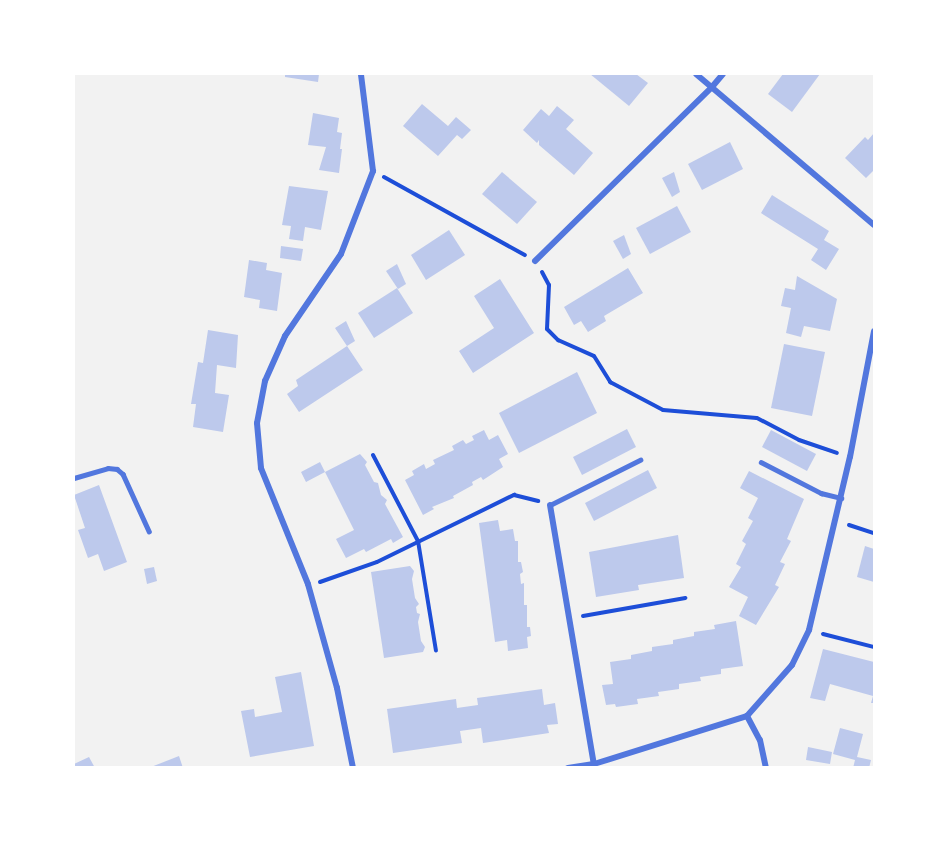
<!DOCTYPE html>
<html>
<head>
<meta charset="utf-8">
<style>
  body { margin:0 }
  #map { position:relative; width:948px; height:841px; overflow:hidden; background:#f2f2f2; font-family:"PT Sans",sans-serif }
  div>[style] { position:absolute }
  .building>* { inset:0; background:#bdc9ec }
  .path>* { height:4px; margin:-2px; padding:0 2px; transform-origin:2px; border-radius:2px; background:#1d4ed8 }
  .service>* { height:4.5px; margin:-2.25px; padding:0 2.25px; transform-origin:2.25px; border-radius:2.25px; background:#5277de }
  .minor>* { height:6px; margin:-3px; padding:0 3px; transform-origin:3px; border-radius:3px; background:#5277de }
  span { translate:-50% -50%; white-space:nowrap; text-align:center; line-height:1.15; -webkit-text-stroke:6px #fff; paint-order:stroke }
  .frame { position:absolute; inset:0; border:75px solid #fff; pointer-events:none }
</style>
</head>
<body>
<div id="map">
  <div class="building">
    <div style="clip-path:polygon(285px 74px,319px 74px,318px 82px,285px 77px)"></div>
    <div style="clip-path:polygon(590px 74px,636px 74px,648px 83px,629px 106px)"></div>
    <div style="clip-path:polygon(783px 74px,820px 74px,792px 112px,768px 94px)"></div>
    <div style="clip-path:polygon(422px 104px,448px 126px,456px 117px,471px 130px,462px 139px,457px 135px,438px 156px,403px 126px)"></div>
    <div style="clip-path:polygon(557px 106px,574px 120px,566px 129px,593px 153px,574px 175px,539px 145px,539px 140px,537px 143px,523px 130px,541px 109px,549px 116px)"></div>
    <div style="clip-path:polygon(313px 113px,339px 118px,337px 132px,342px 133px,340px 149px,342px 149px,339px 173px,319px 170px,326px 147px,308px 145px)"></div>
    <div style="clip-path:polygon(874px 133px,874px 170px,866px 178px,845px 158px,865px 137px,868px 140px)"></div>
    <div style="clip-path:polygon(730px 142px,743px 169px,702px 190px,688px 164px)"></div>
    <div style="clip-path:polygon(502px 172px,537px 202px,517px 224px,482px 194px)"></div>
    <div style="clip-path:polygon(674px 172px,680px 192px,672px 197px,662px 178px)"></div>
    <div style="clip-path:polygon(289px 186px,328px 191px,321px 230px,305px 227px,303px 241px,289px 239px,291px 226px,282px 225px)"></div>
    <div style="clip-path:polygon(772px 195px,829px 231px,824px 240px,839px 249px,826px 270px,811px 260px,818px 249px,761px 213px)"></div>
    <div style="clip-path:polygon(677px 206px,691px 232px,650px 254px,636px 228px)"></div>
    <div style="clip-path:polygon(449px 230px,465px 255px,426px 280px,411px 255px)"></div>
    <div style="clip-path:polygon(624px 235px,631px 254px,623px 259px,613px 241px)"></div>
    <div style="clip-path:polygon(281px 246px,303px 249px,301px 261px,280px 258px)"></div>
    <div style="clip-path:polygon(249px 260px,267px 263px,266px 270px,282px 273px,277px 311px,259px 308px,260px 300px,244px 297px)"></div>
    <div style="clip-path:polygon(397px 264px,406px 284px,398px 289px,386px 271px)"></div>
    <div style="clip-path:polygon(628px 268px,643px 293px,604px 316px,606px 321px,588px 332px,581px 321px,574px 325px,564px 307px)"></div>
    <div style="clip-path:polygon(797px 276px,837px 299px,830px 331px,804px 326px,801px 337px,786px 333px,791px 308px,781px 306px,785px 288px,795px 290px)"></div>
    <div style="clip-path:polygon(500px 279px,534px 333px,473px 373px,459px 351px,494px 328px,474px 296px)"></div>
    <div style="clip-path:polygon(397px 288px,413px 313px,374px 338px,358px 313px)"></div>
    <div style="clip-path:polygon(346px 321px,355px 341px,347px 346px,363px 370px,299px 412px,287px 394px,298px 386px,296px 380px,347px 346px,335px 328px)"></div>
    <div style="clip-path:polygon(208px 330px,238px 335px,236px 368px,217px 365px,215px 393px,229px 395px,223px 432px,193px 427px,196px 404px,191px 404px,198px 362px,203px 363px)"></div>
    <div style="clip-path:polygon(784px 344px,825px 352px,812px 416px,771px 408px)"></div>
    <div style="clip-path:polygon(577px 372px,597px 413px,519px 453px,499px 413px)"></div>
    <div style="clip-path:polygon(627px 429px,636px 447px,582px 475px,573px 457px)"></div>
    <div style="clip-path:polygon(484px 430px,489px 440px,498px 435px,508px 454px,499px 459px,503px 467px,483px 480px,481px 477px,472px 482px,473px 485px,453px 496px,454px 498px,432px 507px,434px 509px,423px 515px,405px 480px,414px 475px,412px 471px,424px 464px,426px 469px,435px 464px,433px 460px,454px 450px,452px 446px,463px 440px,466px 444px,474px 440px,472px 436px)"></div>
    <div style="clip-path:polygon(771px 430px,816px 454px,807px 471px,762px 447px)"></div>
    <div style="clip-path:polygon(360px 454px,367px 462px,365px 465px,374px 482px,378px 483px,381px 495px,387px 500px,385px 504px,403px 537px,393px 543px,391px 539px,366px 552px,364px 549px,346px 558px,336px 539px,354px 530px,325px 472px,306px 482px,301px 472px,320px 462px,325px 472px)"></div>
    <div style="clip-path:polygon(648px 470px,657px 488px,594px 521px,585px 503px)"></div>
    <div style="clip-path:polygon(749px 471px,804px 499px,787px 539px,791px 541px,780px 562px,785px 564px,775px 585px,779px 587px,756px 625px,739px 616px,748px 597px,729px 587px,741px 567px,736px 564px,746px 544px,742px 541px,753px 521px,748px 518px,758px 498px,740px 488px)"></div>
    <div style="clip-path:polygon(99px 485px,127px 562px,104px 571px,98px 554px,88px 558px,78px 530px,85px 528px,74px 495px)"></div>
    <div style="clip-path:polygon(498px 520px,500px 531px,513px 529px,515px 541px,518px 541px,518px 562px,521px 562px,523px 572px,520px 574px,521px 584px,524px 583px,524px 605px,527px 605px,527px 627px,530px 627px,531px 636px,527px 637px,528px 648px,508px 651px,507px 640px,495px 642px,479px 523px)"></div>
    <div style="clip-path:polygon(678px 535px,684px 578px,638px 585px,639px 590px,596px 597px,589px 552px)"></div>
    <div style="clip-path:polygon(865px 546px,874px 549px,874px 582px,857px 577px)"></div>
    <div style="clip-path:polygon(410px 566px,414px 571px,412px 579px,415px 598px,419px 604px,416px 607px,417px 613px,420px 614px,418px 622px,421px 641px,425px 647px,423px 652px,384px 658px,371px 572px)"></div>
    <div style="clip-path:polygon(154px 567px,157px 581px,147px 584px,144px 569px)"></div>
    <div style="clip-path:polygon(736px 621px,743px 666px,721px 669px,721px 674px,700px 677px,701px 681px,679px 684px,679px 689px,658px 692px,659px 696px,637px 699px,638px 704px,616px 707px,615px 704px,606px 705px,602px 685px,613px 684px,610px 662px,631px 659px,631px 655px,652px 651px,652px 647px,673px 644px,673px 640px,694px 636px,694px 632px,715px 629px,714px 625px)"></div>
    <div style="clip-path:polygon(823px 649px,874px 662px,874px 703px,871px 703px,873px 696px,830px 684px,825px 701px,810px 698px)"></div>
    <div style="clip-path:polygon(301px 672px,314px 746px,250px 757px,241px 711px,254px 709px,255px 717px,282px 712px,275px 677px)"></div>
    <div style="clip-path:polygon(542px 689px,544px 705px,555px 703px,558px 724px,547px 725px,549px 733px,483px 743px,481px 728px,460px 731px,462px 743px,393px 753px,387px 709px,456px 699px,457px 708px,478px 705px,477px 698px)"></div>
    <div style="clip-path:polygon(840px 728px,863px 734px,857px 757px,871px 760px,869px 768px,853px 768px,855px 760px,833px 754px)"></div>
    <div style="clip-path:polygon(808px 747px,832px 752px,830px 764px,806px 760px)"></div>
    <div style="clip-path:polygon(179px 756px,183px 768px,151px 768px,151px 767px)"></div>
    <div style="clip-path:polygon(89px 757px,95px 768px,74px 768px,74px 764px)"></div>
  </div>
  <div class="path">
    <div style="left:384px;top:177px;width:161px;rotate:29deg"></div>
    <div style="left:542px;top:272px;width:15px;rotate:62deg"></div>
    <div style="left:549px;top:285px;width:44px;rotate:92.6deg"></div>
    <div style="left:547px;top:329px;width:16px;rotate:45deg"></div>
    <div style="left:558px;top:340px;width:39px;rotate:24deg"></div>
    <div style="left:594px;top:356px;width:31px;rotate:58deg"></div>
    <div style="left:610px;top:382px;width:60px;rotate:27.8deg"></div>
    <div style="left:663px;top:410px;width:94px;rotate:4.9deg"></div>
    <div style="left:757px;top:418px;width:47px;rotate:27.6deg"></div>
    <div style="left:799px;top:440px;width:40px;rotate:18.9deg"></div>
    <div style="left:373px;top:455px;width:97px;rotate:62.4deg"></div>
    <div style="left:418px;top:541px;width:111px;rotate:80.7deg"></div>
    <div style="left:849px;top:525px;width:26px;rotate:18deg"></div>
    <div style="left:320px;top:582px;width:60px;rotate:-19.3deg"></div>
    <div style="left:377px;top:562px;width:153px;rotate:-26.1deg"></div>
    <div style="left:514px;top:495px;width:25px;rotate:14deg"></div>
    <div style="left:583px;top:616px;width:104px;rotate:-10deg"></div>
    <div style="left:823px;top:634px;width:53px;rotate:14.3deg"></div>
  </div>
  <div class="service">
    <div style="left:761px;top:462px;width:68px;rotate:27.3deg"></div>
    <div style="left:821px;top:493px;width:21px;rotate:14deg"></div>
    <div style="left:74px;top:478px;width:35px;rotate:-16deg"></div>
    <div style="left:108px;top:468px;width:9px;rotate:6deg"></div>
    <div style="left:117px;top:469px;width:8px;rotate:40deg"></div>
    <div style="left:123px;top:474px;width:63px;rotate:65.5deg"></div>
    <div style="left:550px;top:505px;width:101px;rotate:-26.6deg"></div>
  </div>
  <div class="minor">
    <div style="left:696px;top:74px;width:233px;rotate:40.3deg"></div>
    <div style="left:535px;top:261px;width:248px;rotate:-44.5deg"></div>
    <div style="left:712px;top:87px;width:17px;rotate:-50deg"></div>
    <div style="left:550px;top:505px;width:263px;rotate:80.4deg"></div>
    <div style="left:747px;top:716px;width:27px;rotate:62deg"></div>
    <div style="left:760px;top:740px;width:29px;rotate:78deg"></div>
    <div style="left:353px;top:768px;width:82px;rotate:-101.3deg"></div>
    <div style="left:337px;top:688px;width:108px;rotate:-105.6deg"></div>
    <div style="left:308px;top:584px;width:125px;rotate:-112.1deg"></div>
    <div style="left:261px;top:468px;width:45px;rotate:-95.1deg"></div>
    <div style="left:257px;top:423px;width:43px;rotate:-79.2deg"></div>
    <div style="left:265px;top:381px;width:49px;rotate:-66deg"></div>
    <div style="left:285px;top:336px;width:99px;rotate:-55.7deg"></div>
    <div style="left:341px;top:254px;width:89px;rotate:-68.9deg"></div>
    <div style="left:373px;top:171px;width:98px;rotate:-97.1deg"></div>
    <div style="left:568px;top:768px;width:26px;rotate:-9deg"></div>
    <div style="left:594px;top:764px;width:160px;rotate:-17.4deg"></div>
    <div style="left:747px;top:716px;width:68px;rotate:-48.6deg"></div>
    <div style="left:792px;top:665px;width:39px;rotate:-64deg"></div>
    <div style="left:809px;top:630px;width:178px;rotate:-76.7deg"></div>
    <div style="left:850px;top:457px;width:128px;rotate:-79.2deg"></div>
  </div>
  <div class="frame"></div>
</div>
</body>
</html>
